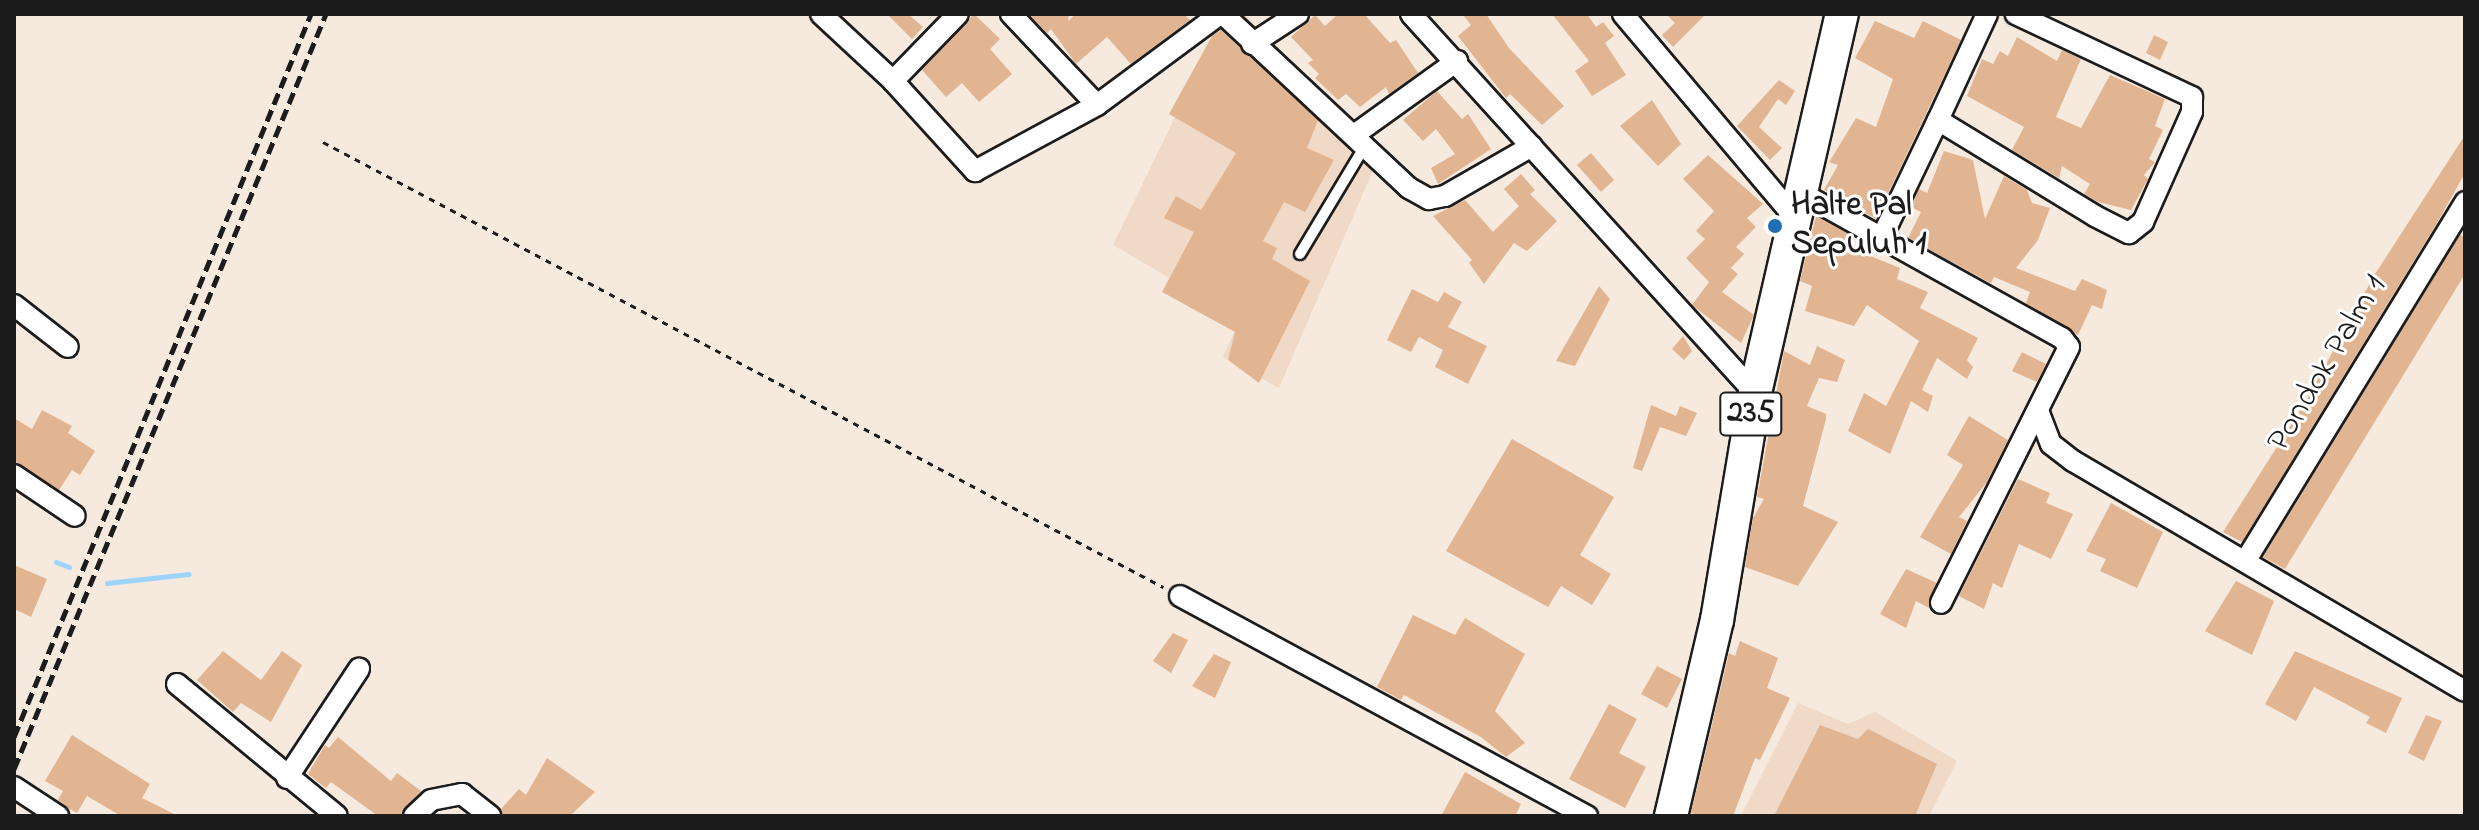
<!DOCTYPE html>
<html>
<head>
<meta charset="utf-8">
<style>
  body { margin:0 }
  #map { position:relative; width:2479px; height:830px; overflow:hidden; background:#f6e9de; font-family:"Indie Flower",sans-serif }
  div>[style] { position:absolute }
  .built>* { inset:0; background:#f0d9c7 }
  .stream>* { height:5px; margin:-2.5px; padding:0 2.5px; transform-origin:2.5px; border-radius:2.5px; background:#9dd4fc }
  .building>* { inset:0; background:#e2b592 }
  .path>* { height:3px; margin-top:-1.5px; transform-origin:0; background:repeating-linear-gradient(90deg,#1c1c1c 0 6px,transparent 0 12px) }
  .roads { filter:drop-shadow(2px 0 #1c1c1c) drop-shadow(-2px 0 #1c1c1c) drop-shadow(0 2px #1c1c1c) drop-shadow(0 -2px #1c1c1c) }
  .lane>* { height:10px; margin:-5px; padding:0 5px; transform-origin:5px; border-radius:5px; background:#fff }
  .street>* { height:20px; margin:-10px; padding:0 10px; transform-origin:10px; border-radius:10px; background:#fff }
  .primary>* { height:32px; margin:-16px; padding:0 16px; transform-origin:16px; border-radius:16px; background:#fff }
  .rail>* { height:5px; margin-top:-2.5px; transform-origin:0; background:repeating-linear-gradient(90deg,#1c1c1c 0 12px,transparent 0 18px) }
  .dots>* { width:22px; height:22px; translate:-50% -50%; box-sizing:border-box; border:4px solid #fff; border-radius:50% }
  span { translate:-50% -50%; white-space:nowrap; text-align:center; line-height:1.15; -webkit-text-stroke:6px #fff; paint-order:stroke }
  .shield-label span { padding:2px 6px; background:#fff; border:2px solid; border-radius:6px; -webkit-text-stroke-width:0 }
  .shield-label { font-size:32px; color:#1c1c1c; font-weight:700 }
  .poi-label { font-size:34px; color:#1c1c1c; font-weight:700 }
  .left { translate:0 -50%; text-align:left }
  .street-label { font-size:34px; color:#1c1c1c }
  .frame { position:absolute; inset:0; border:16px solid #1c1c1c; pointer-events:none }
</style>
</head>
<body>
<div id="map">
  <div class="built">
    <div style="clip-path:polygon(1225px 14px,1244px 14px,1381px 152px,1279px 388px,1223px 357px,1240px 319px,1113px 245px)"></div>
    <div style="clip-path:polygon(1798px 703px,1848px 724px,1875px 712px,1957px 761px,1929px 816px,1741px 816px)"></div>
  </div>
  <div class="stream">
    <div style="left:56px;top:562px;width:14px;rotate:21deg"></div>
    <div style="left:107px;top:583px;width:82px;rotate:-6.3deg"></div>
  </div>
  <div class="building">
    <div style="clip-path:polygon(887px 14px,908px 14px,923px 27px,912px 39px)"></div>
    <div style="clip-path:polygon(974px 14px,1000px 39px,990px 49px,1012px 74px,979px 102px,962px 83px,946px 97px,922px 70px)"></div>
    <div style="clip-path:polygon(1029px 14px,1069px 14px,1068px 21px,1076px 14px,1184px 14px,1190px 20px,1131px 64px,1107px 37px,1076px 64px,1051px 29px,1047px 33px)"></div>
    <div style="clip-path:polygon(1338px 14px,1364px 14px,1390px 43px,1396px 40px,1418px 73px,1389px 94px,1386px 87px,1360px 107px,1346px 94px,1338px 100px,1315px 78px,1319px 74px,1308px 63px,1313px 60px,1291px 37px,1315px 15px,1325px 26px)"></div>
    <div style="clip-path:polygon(1462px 14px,1486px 14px,1509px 48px,1564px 106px,1542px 125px,1510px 94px,1506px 98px,1458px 36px,1471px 25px)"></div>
    <div style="clip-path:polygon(1552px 14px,1587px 14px,1596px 27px,1603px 22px,1614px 36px,1605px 43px,1626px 75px,1592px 96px,1575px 71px,1589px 61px)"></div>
    <div style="clip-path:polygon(1666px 14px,1706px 14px,1673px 47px,1662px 35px,1675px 23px)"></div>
    <div style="clip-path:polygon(1875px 21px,1914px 38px,1923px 21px,1961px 40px,1876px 219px,1824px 190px,1838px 165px,1829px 162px,1839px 146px,1856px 118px,1876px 127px,1893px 79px,1855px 58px)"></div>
    <div style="clip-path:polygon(1221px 30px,1318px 120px,1307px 148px,1334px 160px,1305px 212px,1284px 202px,1263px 241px,1277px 248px,1272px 259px,1310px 281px,1259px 383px,1228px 360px,1235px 332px,1162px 292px,1194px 232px,1164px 218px,1176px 196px,1201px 210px,1236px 153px,1169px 114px,1212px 36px)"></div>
    <div style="clip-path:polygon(2154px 35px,2168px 42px,2160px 60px,2146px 53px)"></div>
    <div style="clip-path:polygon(2017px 37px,2057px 61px,2062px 50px,2081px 59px,2056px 117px,2081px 128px,2110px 75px,2165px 99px,2155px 126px,2163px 130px,2149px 159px,2155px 162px,2144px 175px,2148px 179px,2131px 210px,2098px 202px,2084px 194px,2090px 184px,2062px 166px,2059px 178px,2012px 150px,2024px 127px,1967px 96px,1982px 59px,1993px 64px,2000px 51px,2008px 56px)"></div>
    <div style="clip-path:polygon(1779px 80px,1795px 91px,1786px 105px,1778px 99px,1759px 127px,1782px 148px,1770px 160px,1737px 126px)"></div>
    <div style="clip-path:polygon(1437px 91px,1462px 119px,1468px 114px,1491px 149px,1438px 184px,1431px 168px,1455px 154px,1436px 129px,1423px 141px,1403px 120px)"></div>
    <div style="clip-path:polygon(1652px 100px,1681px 144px,1658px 166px,1620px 126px)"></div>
    <div style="clip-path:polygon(2465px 135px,2465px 173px,2437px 223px,2242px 542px,2223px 532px,2306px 401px,2375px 274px)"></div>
    <div style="clip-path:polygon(1944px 151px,1973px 160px,1985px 219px,2004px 176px,2027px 190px,2032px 203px,2050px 208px,2038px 240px,2016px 268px,2075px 291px,2082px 279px,2107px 290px,2102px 309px,2092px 305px,2078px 335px,2026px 303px,2030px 292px,1994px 277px,1991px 283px,1985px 280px,1908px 238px,1921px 212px,1911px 207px,1919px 189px,1927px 193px)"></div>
    <div style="clip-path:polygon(1591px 153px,1614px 180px,1601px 192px,1577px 165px)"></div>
    <div style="clip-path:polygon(1708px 155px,1763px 204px,1747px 218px,1756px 227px,1736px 247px,1744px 254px,1731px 268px,1738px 274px,1722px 292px,1754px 315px,1741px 343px,1692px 305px,1709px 282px,1686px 258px,1705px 239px,1696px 231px,1714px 211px,1683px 179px)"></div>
    <div style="clip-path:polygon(1521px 174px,1535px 190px,1530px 194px,1557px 221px,1527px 251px,1514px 243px,1484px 284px,1469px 263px,1472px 260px,1433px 216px,1465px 200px,1493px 232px,1519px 206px,1504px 189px)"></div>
    <div style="clip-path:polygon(1816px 216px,1852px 236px,1848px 247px,1900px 268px,1897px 279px,1928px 292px,1920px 308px,1978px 338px,1967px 360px,1973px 367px,1967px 379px,1937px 358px,1922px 390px,1933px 396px,1928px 412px,1911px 401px,1890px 454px,1848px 431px,1864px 393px,1886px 406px,1919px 341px,1867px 305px,1854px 326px,1805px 311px,1812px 286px,1800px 281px)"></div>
    <div style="clip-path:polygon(2460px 235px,2465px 237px,2465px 274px,2285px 569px,2263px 557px)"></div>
    <div style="clip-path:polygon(1599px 286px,1610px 299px,1575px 366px,1556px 361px)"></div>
    <div style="clip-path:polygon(1412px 289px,1438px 302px,1444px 292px,1462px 302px,1448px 327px,1487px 346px,1468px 384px,1435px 367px,1443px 350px,1419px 337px,1411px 352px,1387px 340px)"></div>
    <div style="clip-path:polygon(1683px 336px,1692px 351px,1684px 360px,1672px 349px)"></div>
    <div style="clip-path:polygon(1817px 346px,1845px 360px,1837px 382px,1819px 378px,1807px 406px,1826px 414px,1826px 419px,1803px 506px,1838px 522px,1798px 586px,1745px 567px,1753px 518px,1764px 499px,1757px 497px,1784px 351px,1810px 365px)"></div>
    <div style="clip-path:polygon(2022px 352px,2046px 364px,2037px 382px,2012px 371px)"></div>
    <div style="clip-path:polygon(1651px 405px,1676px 416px,1680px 406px,1697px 413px,1686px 436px,1660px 427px,1642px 471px,1633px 468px)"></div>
    <div style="clip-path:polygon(42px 410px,72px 426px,68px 433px,95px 451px,80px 475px,72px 470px,59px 490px,14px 461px,14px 418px,32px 429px)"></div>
    <div style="clip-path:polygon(1969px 416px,2008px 440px,1987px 482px,1959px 517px,1967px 521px,1951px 554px,1920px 537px,1963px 465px,1947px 455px)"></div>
    <div style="clip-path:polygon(1512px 439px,1614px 497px,1580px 555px,1611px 574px,1592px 605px,1561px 586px,1548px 607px,1446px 551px)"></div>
    <div style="clip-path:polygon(2018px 479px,2050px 493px,2046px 503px,2073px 514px,2051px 559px,2019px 544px,2002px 588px,1993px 583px,1984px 609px,1959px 596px)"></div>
    <div style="clip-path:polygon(2111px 503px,2163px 532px,2137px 588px,2100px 571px,2106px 559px,2086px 551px)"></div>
    <div style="clip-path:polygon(14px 565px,47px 579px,31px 617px,14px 609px)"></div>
    <div style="clip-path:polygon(1906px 569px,1937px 583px,1929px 608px,1916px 601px,1906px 628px,1880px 614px)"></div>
    <div style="clip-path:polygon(2236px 581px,2274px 601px,2252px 655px,2205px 631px)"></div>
    <div style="clip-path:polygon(1413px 615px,1455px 635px,1465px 618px,1525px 654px,1495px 711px,1525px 743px,1506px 757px,1481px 737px,1404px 695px,1401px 700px,1377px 687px)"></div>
    <div style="clip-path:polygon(1173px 633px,1188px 640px,1171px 673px,1153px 661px)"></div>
    <div style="clip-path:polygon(1740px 641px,1778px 658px,1767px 688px,1790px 698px,1760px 760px,1755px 758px,1733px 816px,1701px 816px,1691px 813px,1729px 653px,1735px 656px)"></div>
    <div style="clip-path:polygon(223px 651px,261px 680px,282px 651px,302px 665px,271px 722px,241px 703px,233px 712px,197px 680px)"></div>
    <div style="clip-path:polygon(2295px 651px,2402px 698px,2386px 733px,2366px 723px,2370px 717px,2314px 687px,2296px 721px,2265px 704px)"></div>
    <div style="clip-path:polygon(1214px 654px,1231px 662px,1215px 698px,1192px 686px)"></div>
    <div style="clip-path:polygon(1657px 666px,1682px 679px,1667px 708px,1641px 694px)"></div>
    <div style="clip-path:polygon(1609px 704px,1637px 719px,1619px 753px,1646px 767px,1625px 808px,1569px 779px)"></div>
    <div style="clip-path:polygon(2426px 715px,2442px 721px,2424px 761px,2408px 753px)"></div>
    <div style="clip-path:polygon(1820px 725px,1858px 739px,1868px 729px,1937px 764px,1915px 816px,1774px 816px)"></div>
    <div style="clip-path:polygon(72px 735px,150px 784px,142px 798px,178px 816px,121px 816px,87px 796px,77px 813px,68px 808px,58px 800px,63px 791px,45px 781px)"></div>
    <div style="clip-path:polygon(338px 737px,391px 781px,397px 773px,421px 791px,401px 816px,378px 816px,331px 782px,326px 788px,308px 774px,325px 745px,329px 748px)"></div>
    <div style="clip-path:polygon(547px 758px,595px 792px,570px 816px,503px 816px,501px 809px,519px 789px,526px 795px)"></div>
    <div style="clip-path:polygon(1465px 772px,1521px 804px,1515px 816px,1441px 816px)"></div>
  </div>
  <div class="path">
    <div style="left:323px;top:142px;width:951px;rotate:27.91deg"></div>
  </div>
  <div class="roads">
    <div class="lane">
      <div style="left:1300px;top:254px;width:126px;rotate:-59deg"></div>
    </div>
    <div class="street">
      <div style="left:821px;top:14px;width:98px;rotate:42.9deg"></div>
      <div style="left:893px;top:81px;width:122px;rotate:47.7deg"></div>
      <div style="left:975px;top:171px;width:139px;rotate:-28.4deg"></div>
      <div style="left:1097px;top:105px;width:153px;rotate:-36.5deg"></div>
      <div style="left:1011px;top:14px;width:125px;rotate:46.6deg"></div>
      <div style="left:1223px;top:14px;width:255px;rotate:43.1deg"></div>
      <div style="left:1409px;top:188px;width:23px;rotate:29deg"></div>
      <div style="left:1429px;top:199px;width:16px;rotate:-11deg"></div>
      <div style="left:1445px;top:196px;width:100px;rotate:-29.9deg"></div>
      <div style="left:1411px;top:14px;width:512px;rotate:47.77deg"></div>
      <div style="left:1623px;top:14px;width:268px;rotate:49.8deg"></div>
      <div style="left:1252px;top:44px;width:55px;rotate:-33.1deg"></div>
      <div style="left:893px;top:81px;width:93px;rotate:-45.9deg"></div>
      <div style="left:1938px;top:120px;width:117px;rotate:-65.2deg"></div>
      <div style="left:1354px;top:135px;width:127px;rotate:-35.7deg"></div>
      <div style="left:1803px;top:194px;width:296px;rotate:29.1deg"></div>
      <div style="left:2062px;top:338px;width:11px;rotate:52deg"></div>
      <div style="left:2069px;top:347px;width:286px;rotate:116.6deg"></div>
      <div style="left:1880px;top:241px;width:134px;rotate:-64.4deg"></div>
      <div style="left:1938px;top:120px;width:184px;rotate:31.4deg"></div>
      <div style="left:2095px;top:216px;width:38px;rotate:27deg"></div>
      <div style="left:2129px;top:233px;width:18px;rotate:-38deg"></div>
      <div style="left:2143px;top:222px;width:120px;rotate:-66deg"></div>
      <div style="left:2192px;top:112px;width:15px;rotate:-90deg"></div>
      <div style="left:2192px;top:97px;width:195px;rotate:-154.8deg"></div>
      <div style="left:14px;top:305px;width:68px;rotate:37.9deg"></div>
      <div style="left:2039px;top:413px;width:33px;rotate:69deg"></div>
      <div style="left:2051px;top:444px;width:28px;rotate:38deg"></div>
      <div style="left:2073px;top:461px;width:454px;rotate:30.4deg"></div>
      <div style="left:14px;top:475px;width:73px;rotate:33.9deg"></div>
      <div style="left:2246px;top:560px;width:420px;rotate:-58.5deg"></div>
      <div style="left:1180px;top:596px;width:463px;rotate:28.4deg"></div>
      <div style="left:177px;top:684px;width:207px;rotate:39.5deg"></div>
      <div style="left:287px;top:778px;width:131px;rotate:-56.6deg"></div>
      <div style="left:14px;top:787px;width:53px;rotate:33.4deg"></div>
      <div style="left:414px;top:816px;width:23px;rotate:-43deg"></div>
      <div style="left:431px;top:800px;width:32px;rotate:-11deg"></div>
      <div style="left:462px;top:794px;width:36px;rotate:38deg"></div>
    </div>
    <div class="primary">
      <div style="left:1671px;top:816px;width:201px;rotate:-76.8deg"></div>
      <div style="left:1717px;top:620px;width:230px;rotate:-80.5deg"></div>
      <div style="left:1755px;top:393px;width:389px;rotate:-77.1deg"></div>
    </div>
  </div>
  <div class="rail">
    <div style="left:14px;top:737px;width:782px;rotate:-67.67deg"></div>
    <div style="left:14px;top:769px;width:817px;rotate:-67.55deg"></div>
  </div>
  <div class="dots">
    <div style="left:1775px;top:226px;background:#1f6fb2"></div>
  </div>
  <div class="shield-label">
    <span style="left:1751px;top:414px">235</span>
  </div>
  <div class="poi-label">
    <span class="left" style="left:1791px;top:226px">Halte Pal<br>Sepuluh 1</span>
  </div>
  <div class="street-label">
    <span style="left:2328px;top:364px;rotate:-59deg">Pondok Palm 1</span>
  </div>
  <div class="frame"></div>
</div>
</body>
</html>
